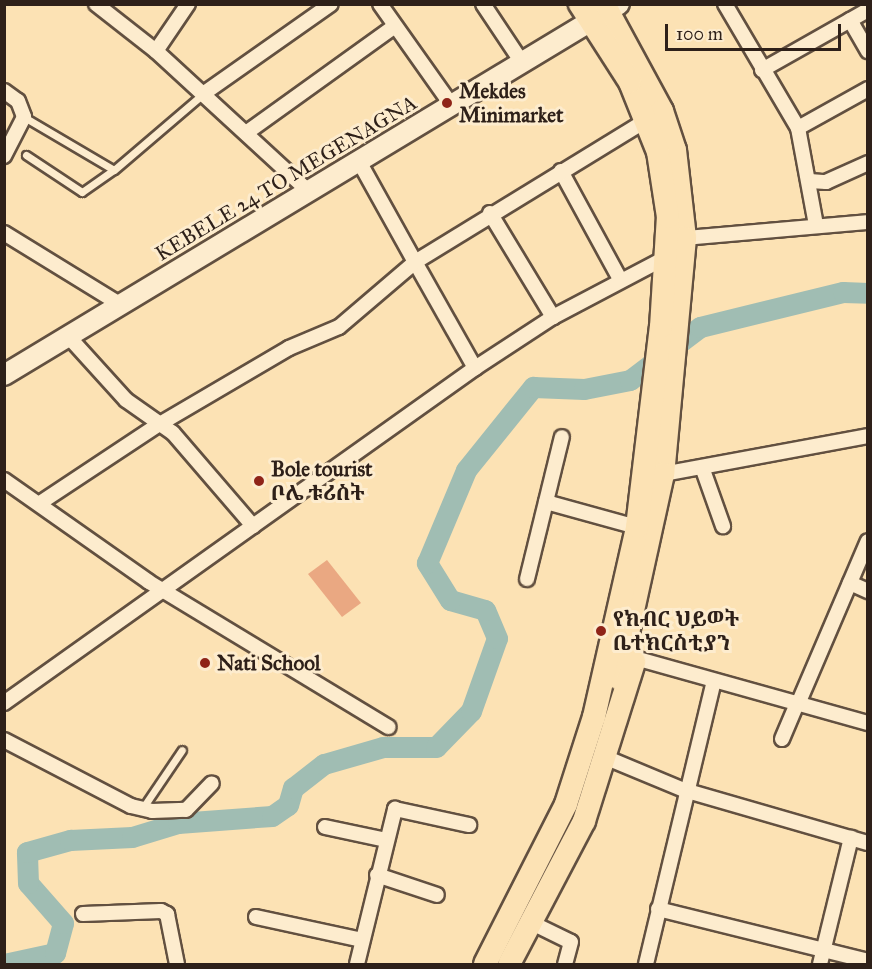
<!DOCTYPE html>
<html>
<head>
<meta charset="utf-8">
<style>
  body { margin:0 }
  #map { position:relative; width:872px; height:969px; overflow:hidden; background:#fce2b4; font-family:"IM FELL Great Primer","Noto Serif Ethiopic",serif }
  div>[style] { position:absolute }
  .river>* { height:21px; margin:-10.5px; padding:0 10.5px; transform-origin:10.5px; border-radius:10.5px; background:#a0bdb3 }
  .building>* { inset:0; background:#eaa882 }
  .roads { filter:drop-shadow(2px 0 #625040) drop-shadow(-2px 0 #625040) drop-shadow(0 2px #625040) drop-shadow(0 -2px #625040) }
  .service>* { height:7px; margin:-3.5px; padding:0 3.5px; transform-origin:3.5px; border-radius:3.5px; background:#fdecce }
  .minor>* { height:14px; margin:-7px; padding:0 7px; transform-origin:7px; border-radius:7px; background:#fdecce }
  .secondary>* { height:20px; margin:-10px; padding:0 10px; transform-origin:10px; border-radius:10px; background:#fdecce }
  .primary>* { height:22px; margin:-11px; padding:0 11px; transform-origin:11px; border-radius:11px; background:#fce2b4 }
  .dots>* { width:16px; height:16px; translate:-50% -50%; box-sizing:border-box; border:3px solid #fdecce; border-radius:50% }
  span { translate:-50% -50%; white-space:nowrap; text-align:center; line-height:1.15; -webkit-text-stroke:6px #fdecce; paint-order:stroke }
  .poi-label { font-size:21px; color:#2e2019; font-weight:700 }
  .left { translate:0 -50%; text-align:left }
  .street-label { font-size:21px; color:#2e2019 }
  .frame { position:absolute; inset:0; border:6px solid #2e2019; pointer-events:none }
  .scale { position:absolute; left:665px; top:24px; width:176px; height:27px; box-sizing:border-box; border:3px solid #2e2019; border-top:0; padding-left:8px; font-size:18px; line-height:21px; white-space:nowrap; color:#2e2019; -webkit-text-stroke:4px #fdecce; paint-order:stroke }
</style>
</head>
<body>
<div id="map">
  <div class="river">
    <div style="left:4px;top:964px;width:52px;rotate:-12.2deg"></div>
    <div style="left:55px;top:953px;width:31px;rotate:-75deg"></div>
    <div style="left:63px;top:923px;width:53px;rotate:-131.2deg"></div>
    <div style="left:28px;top:883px;width:31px;rotate:-92deg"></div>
    <div style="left:27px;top:852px;width:45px;rotate:-15.6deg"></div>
    <div style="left:70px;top:840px;width:62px;rotate:-2.8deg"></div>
    <div style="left:132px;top:837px;width:48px;rotate:-16.9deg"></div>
    <div style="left:178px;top:823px;width:94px;rotate:-4.3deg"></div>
    <div style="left:272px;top:816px;width:19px;rotate:-35deg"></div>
    <div style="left:288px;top:805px;width:18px;rotate:-74deg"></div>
    <div style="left:293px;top:788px;width:39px;rotate:-38deg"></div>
    <div style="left:324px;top:764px;width:61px;rotate:-16.1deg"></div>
    <div style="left:383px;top:747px;width:53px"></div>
    <div style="left:436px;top:747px;width:50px;rotate:-45.8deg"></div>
    <div style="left:471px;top:711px;width:77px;rotate:-70.4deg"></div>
    <div style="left:497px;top:638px;width:30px;rotate:-113deg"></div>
    <div style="left:485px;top:610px;width:36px;rotate:-164deg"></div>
    <div style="left:450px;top:600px;width:44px;rotate:-121.9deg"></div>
    <div style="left:427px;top:563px;width:101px;rotate:-67.2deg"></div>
    <div style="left:466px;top:470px;width:107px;rotate:-51.1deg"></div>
    <div style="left:533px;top:387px;width:51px;rotate:2.2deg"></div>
    <div style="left:584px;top:389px;width:47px;rotate:-11.1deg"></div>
    <div style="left:630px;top:380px;width:88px;rotate:-37.1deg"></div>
    <div style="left:700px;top:327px;width:147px;rotate:-13.8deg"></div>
    <div style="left:843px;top:292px;width:25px;rotate:2deg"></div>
  </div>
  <div class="building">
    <div style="clip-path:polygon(327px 560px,361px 603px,342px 617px,308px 574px)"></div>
  </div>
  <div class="roads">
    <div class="service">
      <div style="left:24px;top:117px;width:104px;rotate:30.5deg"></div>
      <div style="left:114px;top:170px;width:117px;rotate:-40.5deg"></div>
      <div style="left:26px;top:155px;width:67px;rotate:33.5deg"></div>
      <div style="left:82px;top:192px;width:39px;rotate:-35deg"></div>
      <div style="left:142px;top:809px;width:71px;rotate:-55.9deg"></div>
    </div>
    <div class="minor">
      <div style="left:96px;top:4px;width:76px;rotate:38.1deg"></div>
      <div style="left:156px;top:51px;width:207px;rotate:42.6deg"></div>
      <div style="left:380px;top:4px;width:126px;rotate:54.7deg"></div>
      <div style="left:483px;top:4px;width:72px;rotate:56.3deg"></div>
      <div style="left:725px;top:4px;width:144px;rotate:59.5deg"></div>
      <div style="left:798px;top:128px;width:99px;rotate:79.5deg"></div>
      <div style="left:850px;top:20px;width:36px;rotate:60deg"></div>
      <div style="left:156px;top:51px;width:57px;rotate:-55.8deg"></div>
      <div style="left:762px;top:70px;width:122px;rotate:-29.5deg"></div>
      <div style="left:4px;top:91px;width:17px;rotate:36deg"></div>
      <div style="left:18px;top:101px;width:17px;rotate:69deg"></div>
      <div style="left:24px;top:117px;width:44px;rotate:117.1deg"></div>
      <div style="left:203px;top:94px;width:156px;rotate:-35.1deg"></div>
      <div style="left:798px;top:128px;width:80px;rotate:-29.1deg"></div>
      <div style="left:246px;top:133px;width:183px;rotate:-35.7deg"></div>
      <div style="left:561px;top:171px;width:123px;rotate:61.4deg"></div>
      <div style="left:810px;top:181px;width:16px;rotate:4deg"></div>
      <div style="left:826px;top:182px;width:46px;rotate:-24.3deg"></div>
      <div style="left:490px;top:213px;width:122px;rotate:58.8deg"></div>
      <div style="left:4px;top:233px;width:137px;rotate:31.6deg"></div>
      <div style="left:685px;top:238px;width:184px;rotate:-5deg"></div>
      <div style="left:68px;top:336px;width:86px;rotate:47.8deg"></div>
      <div style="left:126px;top:400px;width:57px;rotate:35.1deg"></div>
      <div style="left:173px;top:433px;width:123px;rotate:49.3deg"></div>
      <div style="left:475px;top:368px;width:122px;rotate:-119.5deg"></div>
      <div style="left:415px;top:262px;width:272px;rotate:-31.5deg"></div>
      <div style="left:702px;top:467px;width:63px;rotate:70.4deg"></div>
      <div style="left:663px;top:474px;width:208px;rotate:-10.5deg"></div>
      <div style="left:4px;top:480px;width:177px;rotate:35.1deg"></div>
      <div style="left:149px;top:582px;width:280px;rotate:31.2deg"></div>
      <div style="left:546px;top:502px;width:94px;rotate:15.4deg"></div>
      <div style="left:40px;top:503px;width:141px;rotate:-33.5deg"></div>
      <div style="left:158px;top:425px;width:152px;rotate:-30.4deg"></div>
      <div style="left:289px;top:348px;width:54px;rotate:-22.8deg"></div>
      <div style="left:339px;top:327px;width:100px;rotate:-40.5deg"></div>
      <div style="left:415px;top:262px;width:113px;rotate:-119.1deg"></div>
      <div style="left:527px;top:579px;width:146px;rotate:-76.2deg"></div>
      <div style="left:850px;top:583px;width:20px;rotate:24deg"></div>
      <div style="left:635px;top:658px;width:242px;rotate:15.6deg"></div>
      <div style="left:4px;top:703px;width:578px;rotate:-35.42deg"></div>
      <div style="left:475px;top:368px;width:93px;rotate:-33.2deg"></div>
      <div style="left:553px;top:317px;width:129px;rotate:-27.8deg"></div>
      <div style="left:798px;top:704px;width:177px;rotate:-66.8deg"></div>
      <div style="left:782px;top:739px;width:39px;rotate:-67deg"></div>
      <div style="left:4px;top:740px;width:143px;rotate:27.5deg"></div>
      <div style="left:131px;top:806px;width:22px;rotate:13deg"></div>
      <div style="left:152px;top:811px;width:34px;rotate:-2deg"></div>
      <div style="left:186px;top:810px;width:37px;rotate:-46deg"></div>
      <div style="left:607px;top:758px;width:83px;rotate:22.6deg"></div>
      <div style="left:684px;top:790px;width:191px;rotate:16.1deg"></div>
      <div style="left:325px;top:827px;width:62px;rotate:12deg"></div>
      <div style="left:377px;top:875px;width:63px;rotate:18.4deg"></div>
      <div style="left:658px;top:909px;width:216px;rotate:13.9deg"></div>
      <div style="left:83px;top:914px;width:78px;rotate:-2.2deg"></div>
      <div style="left:161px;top:911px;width:7px;rotate:27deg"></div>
      <div style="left:167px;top:914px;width:51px;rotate:78.7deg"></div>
      <div style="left:256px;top:917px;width:108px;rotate:12.2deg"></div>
      <div style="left:532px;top:923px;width:43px;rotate:26deg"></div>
      <div style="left:571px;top:942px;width:23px;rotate:105deg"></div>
      <div style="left:357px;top:964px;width:160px;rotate:-76.2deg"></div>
      <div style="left:395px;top:809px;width:76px;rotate:12.2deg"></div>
      <div style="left:646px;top:964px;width:291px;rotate:-76.5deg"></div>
      <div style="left:820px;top:964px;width:130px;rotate:-76.2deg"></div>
    </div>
    <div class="secondary">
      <div style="left:4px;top:375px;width:718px;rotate:-31.1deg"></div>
    </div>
    <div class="primary">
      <div style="left:604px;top:4px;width:122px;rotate:61.5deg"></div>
      <div style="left:662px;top:111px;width:41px;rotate:71.6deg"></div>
      <div style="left:675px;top:150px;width:89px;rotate:83.5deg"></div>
      <div style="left:685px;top:238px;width:237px;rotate:95.3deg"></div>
      <div style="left:663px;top:474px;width:209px;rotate:102.4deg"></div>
      <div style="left:485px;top:964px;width:179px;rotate:-63.1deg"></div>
      <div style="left:566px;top:804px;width:91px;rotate:-72.2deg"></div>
      <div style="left:594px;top:717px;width:195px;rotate:-77.2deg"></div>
      <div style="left:637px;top:527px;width:201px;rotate:-83.2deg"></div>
      <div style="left:661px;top:327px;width:110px;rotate:-86.4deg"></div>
      <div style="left:668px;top:217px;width:66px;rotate:-98.7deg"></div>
      <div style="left:658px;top:152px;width:75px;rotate:-111.8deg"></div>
      <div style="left:630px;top:82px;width:93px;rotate:-122.7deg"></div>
      <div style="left:509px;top:964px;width:161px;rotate:-62.3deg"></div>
      <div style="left:584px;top:821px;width:167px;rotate:-72.5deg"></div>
    </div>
  </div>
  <div class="dots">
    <div style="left:447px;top:103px;background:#8f2418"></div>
    <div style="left:259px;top:481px;background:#8f2418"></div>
    <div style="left:601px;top:631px;background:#8f2418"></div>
    <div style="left:205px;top:663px;background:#8f2418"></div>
  </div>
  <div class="poi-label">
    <span class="left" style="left:459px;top:103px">Mekdes<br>Minimarket</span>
    <span class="left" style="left:271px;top:481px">Bole tourist<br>ቦሌ ቱሪስት</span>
    <span class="left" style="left:613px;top:631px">የክብር ህይወት<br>ቤተክርስቲያን</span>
    <span class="left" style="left:217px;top:663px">Nati School</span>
  </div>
  <div class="street-label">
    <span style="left:286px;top:178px;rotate:-31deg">KEBELE 24 TO MEGENAGNA</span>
  </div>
  <div class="frame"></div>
  <div class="scale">100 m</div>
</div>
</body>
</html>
